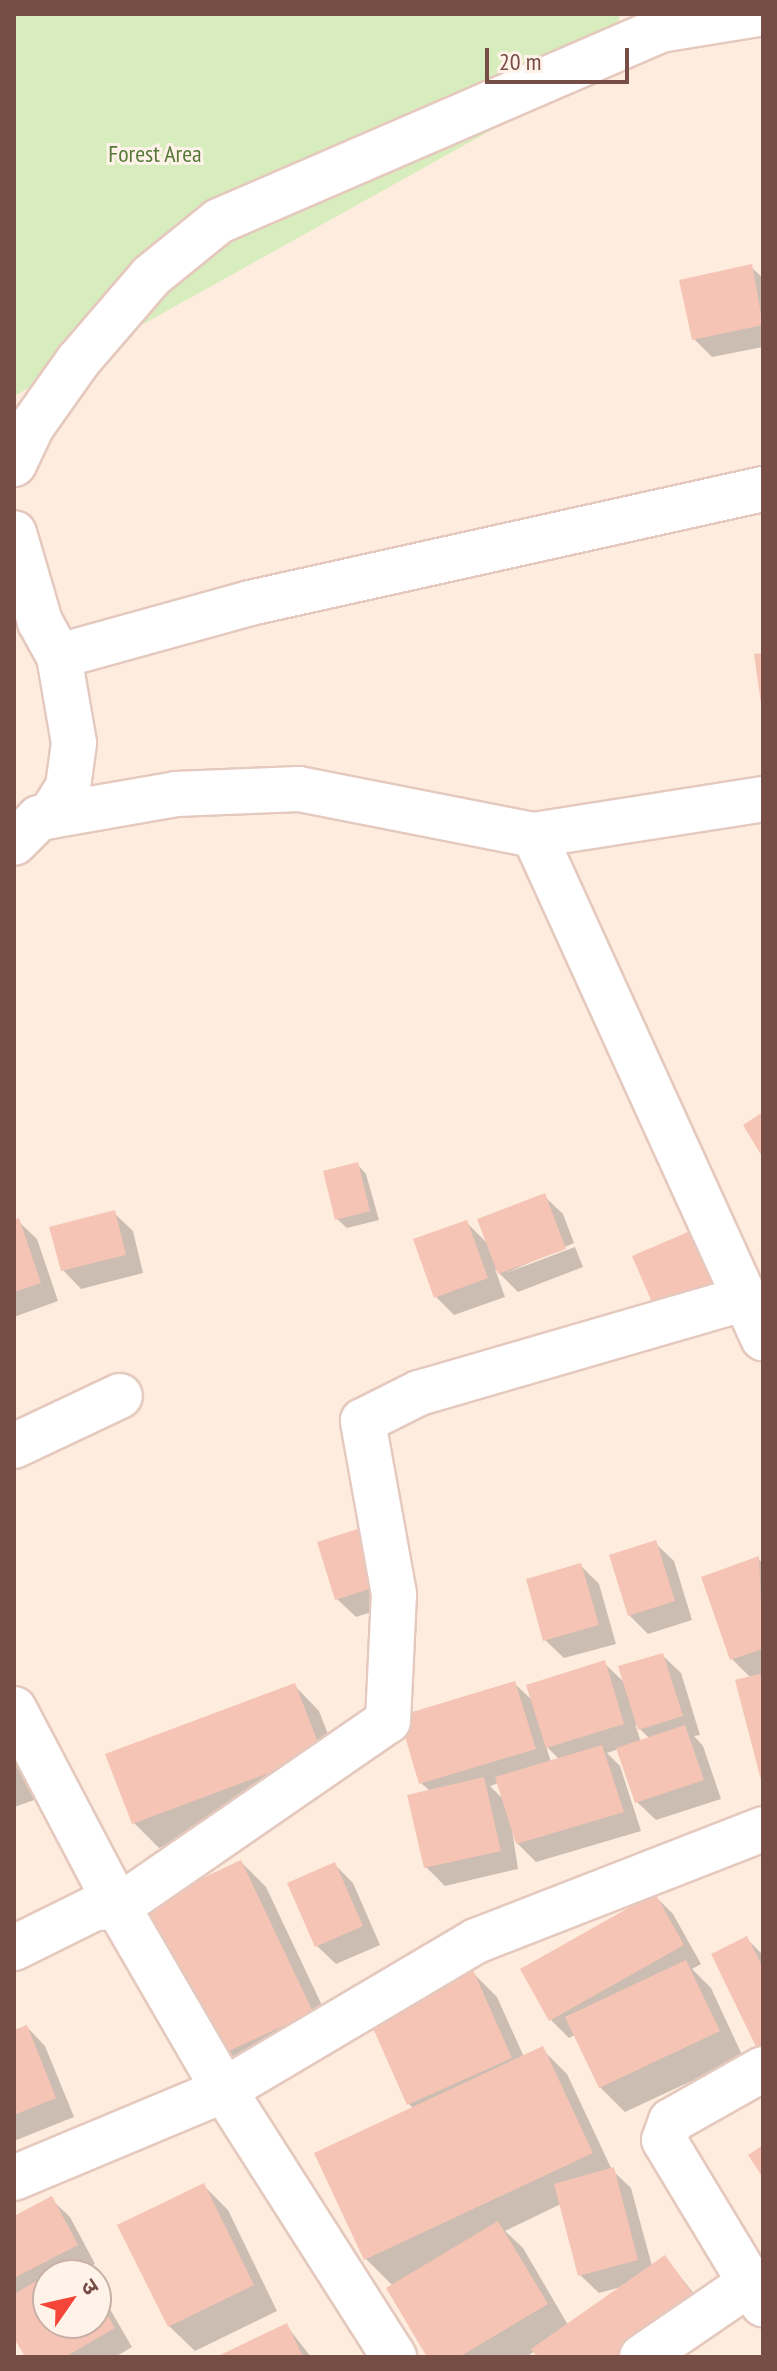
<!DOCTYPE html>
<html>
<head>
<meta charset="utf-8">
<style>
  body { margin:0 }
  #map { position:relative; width:777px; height:2371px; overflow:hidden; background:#feeddf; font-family:"PT Sans Narrow","Noto Sans Devanagari",sans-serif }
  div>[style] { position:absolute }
  .green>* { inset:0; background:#d8edbd }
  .shadow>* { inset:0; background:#0003 }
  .building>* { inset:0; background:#f6c4b4 }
  .roads { filter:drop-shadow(2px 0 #e5c9be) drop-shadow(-2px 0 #e5c9be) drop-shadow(0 2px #e5c9be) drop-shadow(0 -2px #e5c9be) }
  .street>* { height:44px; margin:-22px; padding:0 22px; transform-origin:22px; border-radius:22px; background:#fff }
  span { translate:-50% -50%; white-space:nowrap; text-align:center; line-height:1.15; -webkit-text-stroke:6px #fff2e8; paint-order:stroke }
  .park-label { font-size:24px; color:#567939 }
  .frame { position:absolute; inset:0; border:16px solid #774e45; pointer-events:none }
  .north { position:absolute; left:32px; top:2259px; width:80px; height:80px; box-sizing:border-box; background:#fff2e8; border:2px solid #c9b0a7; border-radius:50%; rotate:56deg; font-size:22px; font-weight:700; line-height:32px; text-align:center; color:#774e45 }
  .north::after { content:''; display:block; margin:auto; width:28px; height:36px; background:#f54438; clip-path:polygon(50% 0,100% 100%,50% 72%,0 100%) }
  .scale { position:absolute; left:485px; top:48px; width:144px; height:36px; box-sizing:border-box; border:4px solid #774e45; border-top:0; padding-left:10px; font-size:24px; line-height:28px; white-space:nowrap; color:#774e45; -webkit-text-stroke:6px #fff2e8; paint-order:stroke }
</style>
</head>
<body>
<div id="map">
  <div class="green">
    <div style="clip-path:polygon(14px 14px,620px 14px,610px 64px,14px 396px)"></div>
  </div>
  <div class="shadow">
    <div style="clip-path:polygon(751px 267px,763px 278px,763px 347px,712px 357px,694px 339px)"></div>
    <div style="clip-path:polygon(357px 1164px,366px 1174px,379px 1220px,347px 1228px,337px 1219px)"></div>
    <div style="clip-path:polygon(544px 1196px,563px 1214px,574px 1243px,506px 1273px,575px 1247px,583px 1267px,518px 1292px,495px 1269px,505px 1297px,454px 1315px,436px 1297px,466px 1222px,488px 1244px)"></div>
    <div style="clip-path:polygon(114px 1213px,133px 1231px,143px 1273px,81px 1289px,63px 1270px)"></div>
    <div style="clip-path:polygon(18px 1221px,37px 1239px,58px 1301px,14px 1317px,14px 1222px)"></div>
    <div style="clip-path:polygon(320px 1543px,402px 1602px,356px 1617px,337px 1599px)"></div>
    <div style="clip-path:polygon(655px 1543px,674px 1561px,692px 1620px,648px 1634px,629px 1615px)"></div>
    <div style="clip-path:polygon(758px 1559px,763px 1563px,763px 1780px,751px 1678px,732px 1659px)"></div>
    <div style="clip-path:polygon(580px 1565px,599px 1584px,616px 1644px,564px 1658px,545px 1640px)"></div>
    <div style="clip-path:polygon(evenodd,662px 1655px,681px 1673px,700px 1735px,694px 1736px,703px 1746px,721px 1799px,656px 1820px,637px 1802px,619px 1749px,607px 1753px,620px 1766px,641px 1831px,536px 1862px,517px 1843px,510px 1817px,518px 1869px,445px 1886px,426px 1867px,430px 1791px,421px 1783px,514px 1683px,534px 1702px,604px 1663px,626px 1684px,662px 1655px,635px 1724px,650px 1739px,641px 1742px,635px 1724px,662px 1655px,546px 1746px,560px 1760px,551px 1762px,546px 1746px,662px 1655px,499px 1783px,504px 1800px,490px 1786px,499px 1783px)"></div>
    <div style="clip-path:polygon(294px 1685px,319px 1711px,345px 1778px,159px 1848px,134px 1823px)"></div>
    <div style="clip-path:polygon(14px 1704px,46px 1796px,14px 1807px)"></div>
    <div style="clip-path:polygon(241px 1862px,266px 1887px,337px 2037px,241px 2082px,145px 1907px)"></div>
    <div style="clip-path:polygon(334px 1864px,353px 1883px,380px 1945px,336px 1964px,317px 1946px)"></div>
    <div style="clip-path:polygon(654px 1895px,673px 1914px,701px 1964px,692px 1969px,711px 1988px,743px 2057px,625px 2112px,600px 2087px,575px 2035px,569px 2038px,551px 2020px)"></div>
    <div style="clip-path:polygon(747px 1939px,763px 1955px,763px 2057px)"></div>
    <div style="clip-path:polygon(evenodd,472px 1972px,497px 1997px,524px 2057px,542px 2049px,567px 2074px,612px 2170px,631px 2188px,652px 2266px,665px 2257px,713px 2318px,658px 2357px,539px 2357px,535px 2351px,526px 2357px,429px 2357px,393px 2286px,366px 2259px,414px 2109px,409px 2104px,472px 1972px,561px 2204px,580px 2275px,599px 2293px,621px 2287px,568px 2325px,523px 2248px,505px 2231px,561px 2204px)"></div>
    <div style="clip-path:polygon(27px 2027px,45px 2046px,74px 2117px,14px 2141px,14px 2032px)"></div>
    <div style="clip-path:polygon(203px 2185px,228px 2210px,277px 2311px,195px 2351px,169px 2326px)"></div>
    <div style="clip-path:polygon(51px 2199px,70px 2217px,95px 2264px,83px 2270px,88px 2275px,48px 2275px,48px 2323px,96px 2323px,96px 2285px,132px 2347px,115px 2357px,28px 2357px,14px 2334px,14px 2218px)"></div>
    <div style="clip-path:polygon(286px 2325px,311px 2357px,220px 2357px)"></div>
  </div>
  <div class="building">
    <div style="clip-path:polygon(752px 264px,763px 325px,692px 340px,679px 280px)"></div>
    <div style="clip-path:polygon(763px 653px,763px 703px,761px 703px,754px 654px)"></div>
    <div style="clip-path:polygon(763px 1112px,763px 1158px,743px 1125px)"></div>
    <div style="clip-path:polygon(358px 1162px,370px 1211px,335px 1220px,323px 1171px)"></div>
    <div style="clip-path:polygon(545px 1193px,566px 1249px,498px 1274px,477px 1219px)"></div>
    <div style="clip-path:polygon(115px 1210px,126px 1255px,61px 1271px,49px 1227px)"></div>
    <div style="clip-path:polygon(19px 1218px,41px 1283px,14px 1292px,14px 1220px)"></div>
    <div style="clip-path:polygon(467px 1220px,488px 1278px,434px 1298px,413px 1239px)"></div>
    <div style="clip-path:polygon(695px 1229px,721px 1289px,658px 1316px,632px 1256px)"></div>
    <div style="clip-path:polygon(367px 1526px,385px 1584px,335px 1600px,317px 1542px)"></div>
    <div style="clip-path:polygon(656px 1540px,675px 1601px,628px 1616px,609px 1555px)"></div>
    <div style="clip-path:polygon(759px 1556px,763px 1649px,730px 1660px,701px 1577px)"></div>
    <div style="clip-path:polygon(581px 1563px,599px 1625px,543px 1641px,526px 1579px)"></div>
    <div style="clip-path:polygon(663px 1653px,683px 1716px,638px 1730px,618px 1666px)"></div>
    <div style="clip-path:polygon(605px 1660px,624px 1724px,546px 1748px,526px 1685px)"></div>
    <div style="clip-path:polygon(763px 1673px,763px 1784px,762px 1784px,735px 1680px)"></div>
    <div style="clip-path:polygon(515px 1681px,536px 1749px,419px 1784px,399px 1716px)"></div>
    <div style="clip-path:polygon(295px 1683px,322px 1753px,132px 1824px,105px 1754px)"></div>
    <div style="clip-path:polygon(685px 1725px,704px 1780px,635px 1803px,616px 1748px)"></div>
    <div style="clip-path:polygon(602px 1745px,624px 1812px,516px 1844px,495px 1777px)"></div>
    <div style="clip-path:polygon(484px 1777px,501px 1851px,424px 1868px,407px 1795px)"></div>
    <div style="clip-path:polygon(241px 1860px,313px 2012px,214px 2058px,143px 1906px)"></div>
    <div style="clip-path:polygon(335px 1862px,363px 1926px,315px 1947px,287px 1883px)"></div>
    <div style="clip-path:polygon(655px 1893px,684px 1945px,549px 2021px,520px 1969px)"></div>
    <div style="clip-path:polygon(747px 1936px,763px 1968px,763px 2061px,711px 1954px)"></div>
    <div style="clip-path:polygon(686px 1960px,720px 2031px,599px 2088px,565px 2017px)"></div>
    <div style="clip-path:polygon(473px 1970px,512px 2058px,407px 2105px,368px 2017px)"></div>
    <div style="clip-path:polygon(27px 2025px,56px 2098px,14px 2115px,14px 2030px)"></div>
    <div style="clip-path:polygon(543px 2046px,593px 2153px,364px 2260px,314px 2153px)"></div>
    <div style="clip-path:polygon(763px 2145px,763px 2178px,748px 2155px)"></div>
    <div style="clip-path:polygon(614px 2167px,638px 2260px,578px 2276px,554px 2184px)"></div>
    <div style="clip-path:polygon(204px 2183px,254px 2285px,168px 2327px,117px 2225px)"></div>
    <div style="clip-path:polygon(52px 2196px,78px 2245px,14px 2278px,14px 2216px)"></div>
    <div style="clip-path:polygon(498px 2221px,548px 2304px,459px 2357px,427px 2357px,386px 2288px)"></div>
    <div style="clip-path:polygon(665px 2255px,696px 2299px,614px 2357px,537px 2357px,531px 2349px)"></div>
    <div style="clip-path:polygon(75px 2259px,84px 2275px,48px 2275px,48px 2323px,96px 2323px,96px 2296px,115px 2328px,65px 2357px,25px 2357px,14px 2338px,14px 2294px)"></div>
    <div style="clip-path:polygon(287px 2323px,303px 2357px,216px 2357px)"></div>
  </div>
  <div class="roads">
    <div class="street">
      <div style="left:660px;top:30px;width:99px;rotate:-9.3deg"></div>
      <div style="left:14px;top:464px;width:42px;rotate:-64.7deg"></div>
      <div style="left:32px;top:426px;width:80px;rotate:-54.7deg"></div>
      <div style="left:78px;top:361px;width:112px;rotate:-49.3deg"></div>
      <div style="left:151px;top:276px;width:87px;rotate:-39deg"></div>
      <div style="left:219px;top:221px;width:481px;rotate:-23.4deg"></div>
      <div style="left:660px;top:30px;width:19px;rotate:-58deg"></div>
      <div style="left:14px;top:533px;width:93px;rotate:73.7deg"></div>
      <div style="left:40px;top:622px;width:39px;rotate:61deg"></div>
      <div style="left:59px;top:656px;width:88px;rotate:80.2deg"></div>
      <div style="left:74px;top:743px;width:44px;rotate:97.8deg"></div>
      <div style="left:68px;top:787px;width:34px;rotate:122deg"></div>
      <div style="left:50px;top:816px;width:11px;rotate:170deg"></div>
      <div style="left:39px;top:818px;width:35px;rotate:135deg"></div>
      <div style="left:59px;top:656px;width:198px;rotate:-15.5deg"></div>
      <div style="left:250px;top:603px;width:526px;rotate:-12.53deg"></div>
      <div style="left:39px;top:818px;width:139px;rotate:-9.9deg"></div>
      <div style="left:176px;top:794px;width:123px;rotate:-2.3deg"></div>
      <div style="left:299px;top:789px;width:239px;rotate:11.1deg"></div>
      <div style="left:534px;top:835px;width:553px;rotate:65.52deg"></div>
      <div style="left:534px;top:835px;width:232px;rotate:-8.9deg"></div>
      <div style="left:14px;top:1446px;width:117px;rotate:-25.3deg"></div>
      <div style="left:14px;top:1709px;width:224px;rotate:62.3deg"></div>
      <div style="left:118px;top:1907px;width:328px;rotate:-34.6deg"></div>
      <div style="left:388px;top:1721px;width:127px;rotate:-87.3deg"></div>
      <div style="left:394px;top:1594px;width:176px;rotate:-100.2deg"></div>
      <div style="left:363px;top:1421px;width:63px;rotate:-26.6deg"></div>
      <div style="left:419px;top:1393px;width:336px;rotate:-16.2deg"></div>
      <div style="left:14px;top:1948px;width:90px;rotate:-26.3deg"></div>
      <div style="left:95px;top:1908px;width:23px;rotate:-2deg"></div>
      <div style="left:118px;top:1907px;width:211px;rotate:59.9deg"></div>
      <div style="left:224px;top:2090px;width:317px;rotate:57.5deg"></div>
      <div style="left:763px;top:2069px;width:106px;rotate:150.5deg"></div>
      <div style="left:671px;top:2121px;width:20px;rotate:110deg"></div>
      <div style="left:664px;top:2140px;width:192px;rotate:58.9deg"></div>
      <div style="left:14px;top:2178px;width:228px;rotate:-22.7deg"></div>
      <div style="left:224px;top:2090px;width:293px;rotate:-30.6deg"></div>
      <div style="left:476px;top:1941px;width:308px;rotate:-21.3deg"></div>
      <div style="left:642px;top:2357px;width:131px;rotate:-34.4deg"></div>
    </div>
  </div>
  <div class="park-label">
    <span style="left:155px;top:154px">Forest Area</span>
  </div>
  <div class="frame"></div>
  <div class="north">उ</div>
  <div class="scale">20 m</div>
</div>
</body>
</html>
